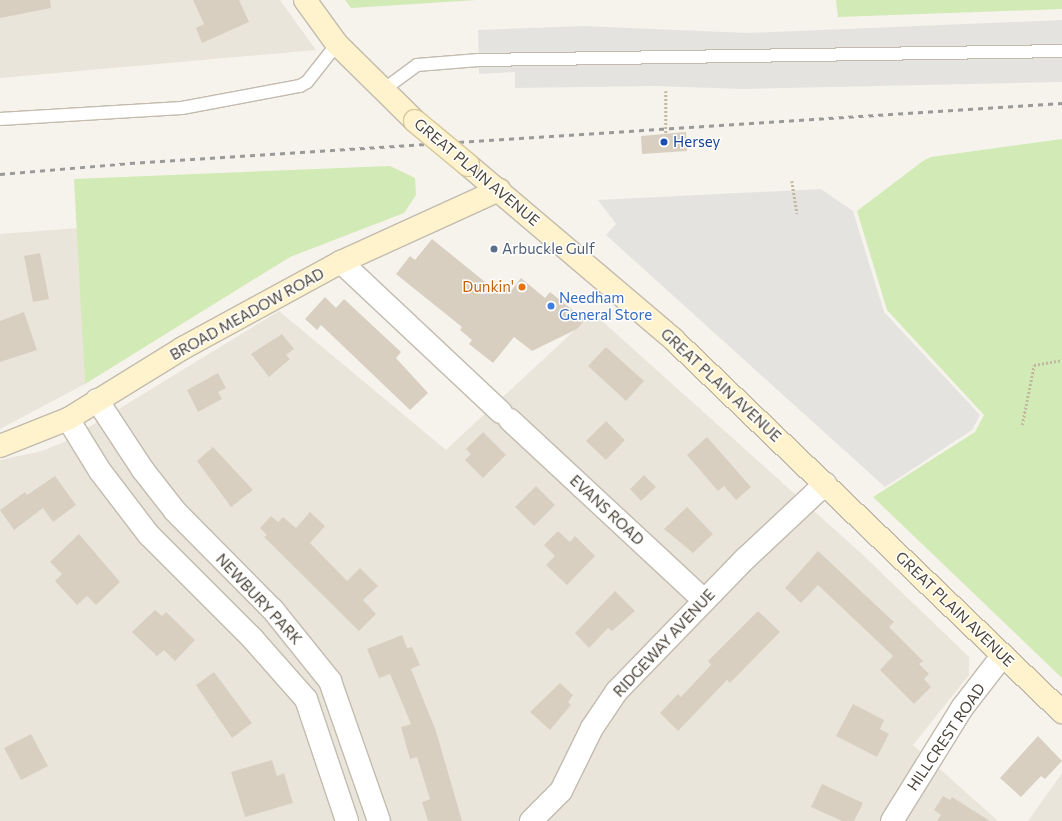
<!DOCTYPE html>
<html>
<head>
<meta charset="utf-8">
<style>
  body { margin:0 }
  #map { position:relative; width:1062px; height:821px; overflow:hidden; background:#f6f3ec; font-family:Commissioner,sans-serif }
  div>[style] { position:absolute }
  .residential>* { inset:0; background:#eae5da }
  .green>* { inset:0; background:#d2eab5 }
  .parking>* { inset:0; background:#e5e3e0 }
  .building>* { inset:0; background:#d8cfc1 }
  .path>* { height:2.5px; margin-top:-1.25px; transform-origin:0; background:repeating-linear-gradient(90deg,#c4b79f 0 2px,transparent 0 4px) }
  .roads { filter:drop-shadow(1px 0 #c2bbae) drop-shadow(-1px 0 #c2bbae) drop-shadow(0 1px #c2bbae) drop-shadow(0 -1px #c2bbae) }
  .lane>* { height:12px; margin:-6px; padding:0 6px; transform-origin:6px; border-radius:6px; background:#fff }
  .street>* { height:22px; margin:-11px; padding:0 11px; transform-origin:11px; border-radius:11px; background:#fff }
  .secondary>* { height:22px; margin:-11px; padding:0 11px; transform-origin:11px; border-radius:11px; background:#fff3cd }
  .rail>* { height:3px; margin-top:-1.5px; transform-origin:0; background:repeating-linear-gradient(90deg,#9a9a9a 0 5px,transparent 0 10px) }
  .bridges { filter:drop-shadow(1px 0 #d6c79b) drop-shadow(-1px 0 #d6c79b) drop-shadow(0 1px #d6c79b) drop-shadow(0 -1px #d6c79b) }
  .secondary-bridge>* { height:22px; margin:-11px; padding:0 11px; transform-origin:11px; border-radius:11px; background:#fff3cd }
  .dots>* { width:11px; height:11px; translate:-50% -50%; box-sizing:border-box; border:2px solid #fff; border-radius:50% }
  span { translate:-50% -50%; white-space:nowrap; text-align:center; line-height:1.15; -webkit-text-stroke:3px #fff; paint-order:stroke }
  .transit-label { font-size:15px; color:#164399 }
  .left { translate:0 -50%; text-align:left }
  .street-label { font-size:15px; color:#4b4439 }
  .service-label { font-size:15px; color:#4e5e75 }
  .food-label { font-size:15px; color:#c56008 }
  .right { translate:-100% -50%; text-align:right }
  .shop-label { font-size:15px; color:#366cbe }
</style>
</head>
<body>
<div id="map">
  <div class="residential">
    <div style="clip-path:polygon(0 0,280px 0,316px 50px,0 78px)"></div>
    <div style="clip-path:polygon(79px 228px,85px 384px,0 429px,0 234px)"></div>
    <div style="clip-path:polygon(279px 311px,446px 450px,593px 313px,863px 555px,969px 657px,969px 675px,913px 745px,998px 821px,0 821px,0 460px,42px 451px,68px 440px)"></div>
    <div style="clip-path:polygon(1062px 773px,1062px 821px,1028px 821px)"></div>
  </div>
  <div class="green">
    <div style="clip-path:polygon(345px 0,477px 0,351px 8px)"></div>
    <div style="clip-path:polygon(836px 0,1062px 0,1062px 9px,838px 17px)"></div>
    <div style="clip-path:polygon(1062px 139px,1062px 678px,873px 497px,975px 432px,984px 415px,887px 310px,857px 211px,923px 161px,931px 157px)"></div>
    <div style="clip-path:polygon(390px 166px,415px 178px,416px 195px,404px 213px,290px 257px,85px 384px,74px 179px)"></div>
  </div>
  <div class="parking">
    <div style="clip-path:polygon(1062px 20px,1062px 82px,743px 89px,655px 86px,515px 88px,515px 72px,479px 74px,478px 30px,583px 26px,748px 33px)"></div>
    <div style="clip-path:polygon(821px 189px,853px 211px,884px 312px,980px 415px,972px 430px,885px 487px,606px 235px,616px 224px,598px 200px)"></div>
  </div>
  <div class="building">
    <div style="clip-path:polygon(0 0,50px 0,51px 8px,0 18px)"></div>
    <div style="clip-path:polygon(193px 0,239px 0,249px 22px,202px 43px,196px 28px,204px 24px)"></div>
    <div style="clip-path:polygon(686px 132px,687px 151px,642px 154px,641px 136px)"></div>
    <div style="clip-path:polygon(432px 239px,495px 290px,501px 283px,511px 291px,521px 278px,545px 298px,550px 292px,585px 320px,577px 329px,532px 351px,514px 337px,493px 363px,469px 344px,472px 340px,460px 330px,462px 327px,396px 274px,410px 256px,415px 260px)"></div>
    <div style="clip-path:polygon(40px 253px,49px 299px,33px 302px,24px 256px)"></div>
    <div style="clip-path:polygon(325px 297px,336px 308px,344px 299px,401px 352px,396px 358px,428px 393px,410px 410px,321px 325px,317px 330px,305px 319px)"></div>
    <div style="clip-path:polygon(24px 312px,37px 350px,0 362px,0 321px)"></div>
    <div style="clip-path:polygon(282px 334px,294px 349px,286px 355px,290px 359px,269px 377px,251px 354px)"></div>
    <div style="clip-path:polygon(606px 347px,644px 381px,626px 401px,588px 366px)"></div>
    <div style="clip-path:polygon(218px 373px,226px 388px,218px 392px,222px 399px,198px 412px,187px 390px)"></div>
    <div style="clip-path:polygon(606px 421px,625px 440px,606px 460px,586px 441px)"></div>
    <div style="clip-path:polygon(483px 432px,506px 455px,483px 478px,465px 460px,471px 454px,466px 449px)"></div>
    <div style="clip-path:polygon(707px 437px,751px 487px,736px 500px,724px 486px,718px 491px,687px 455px)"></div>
    <div style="clip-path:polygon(213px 447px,253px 490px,231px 507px,197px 461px)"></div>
    <div style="clip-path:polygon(644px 475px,656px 487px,641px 501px,630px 489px)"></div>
    <div style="clip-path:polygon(55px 476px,76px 505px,53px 522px,43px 508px,14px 530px,0 510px,25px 492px,27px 495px)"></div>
    <div style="clip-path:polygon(536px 486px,555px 505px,534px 526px,515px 507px)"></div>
    <div style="clip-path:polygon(687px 507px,713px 534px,693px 553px,664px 529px)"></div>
    <div style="clip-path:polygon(310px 512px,325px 526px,310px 543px,347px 581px,360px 568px,378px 586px,363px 600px,376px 614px,359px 631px,264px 537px,267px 535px,260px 528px,271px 516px,278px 522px,283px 517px,296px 528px)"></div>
    <div style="clip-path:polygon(558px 531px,570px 542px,575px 536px,595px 556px,567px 585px,546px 565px,555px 556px,544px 545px)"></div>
    <div style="clip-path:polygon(79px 534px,120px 582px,96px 605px,87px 596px,77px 605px,55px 581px,62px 574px,50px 562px)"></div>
    <div style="clip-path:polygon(818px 551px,894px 622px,889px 627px,923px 661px,919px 664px,929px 674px,924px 679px,931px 687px,914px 704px,880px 670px,893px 656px,818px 585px,801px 603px,785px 588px)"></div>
    <div style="clip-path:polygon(615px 591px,635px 611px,612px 631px,608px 628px,589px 648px,575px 633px)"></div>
    <div style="clip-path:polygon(155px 610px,162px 616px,166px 612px,195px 640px,175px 661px,164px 650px,157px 656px,132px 632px)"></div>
    <div style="clip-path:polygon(758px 611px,780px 632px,730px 683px,727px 680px,678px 731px,660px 713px,678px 694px,681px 697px,711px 665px,708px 661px)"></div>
    <div style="clip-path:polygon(402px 635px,407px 648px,412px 647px,420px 665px,411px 669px,436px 731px,462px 821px,428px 821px,422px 802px,430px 799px,417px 757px,410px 759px,401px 727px,411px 724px,390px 674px,379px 678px,367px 649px)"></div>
    <div style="clip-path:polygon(214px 672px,252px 723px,232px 738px,196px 685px)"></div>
    <div style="clip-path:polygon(560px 683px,573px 695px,568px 702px,571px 705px,550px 730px,530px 712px)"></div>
    <div style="clip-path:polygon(853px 704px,884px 720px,880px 729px,889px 734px,877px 757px,836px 736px)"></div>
    <div style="clip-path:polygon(31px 734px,48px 766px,21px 780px,4px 748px)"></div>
    <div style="clip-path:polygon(1038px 736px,1062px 761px,1045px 779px,1041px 776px,1021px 797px,1000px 778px)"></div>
    <div style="clip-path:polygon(272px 760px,277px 776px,284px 773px,293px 803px,245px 817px,231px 772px)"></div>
    <div style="clip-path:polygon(822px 784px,863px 803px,854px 821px,842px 821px,811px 807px)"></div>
    <div style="clip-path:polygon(943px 796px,950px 800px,952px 797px,990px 821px,937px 821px,941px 815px,934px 810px)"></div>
  </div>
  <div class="path">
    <div style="left:666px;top:91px;width:43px;rotate:90deg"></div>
    <div style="left:792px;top:181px;width:33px;rotate:81deg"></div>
    <div style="left:1022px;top:425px;width:61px;rotate:-78.7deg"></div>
    <div style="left:1034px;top:365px;width:28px;rotate:-10deg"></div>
  </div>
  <div class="roads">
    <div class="lane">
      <div style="left:383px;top:90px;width:42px;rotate:-36.3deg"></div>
      <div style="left:417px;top:65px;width:62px;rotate:-4.6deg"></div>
      <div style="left:479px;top:60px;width:583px;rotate:-0.88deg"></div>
      <div style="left:0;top:119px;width:182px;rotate:-3.5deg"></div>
      <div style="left:182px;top:108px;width:120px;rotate:-10.6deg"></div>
      <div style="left:300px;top:86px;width:8px;rotate:-30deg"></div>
      <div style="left:307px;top:82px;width:48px;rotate:-51.7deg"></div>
    </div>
    <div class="street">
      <div style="left:341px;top:262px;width:219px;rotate:43.2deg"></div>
      <div style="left:97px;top:400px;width:84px;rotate:56.7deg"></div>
      <div style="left:143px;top:470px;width:52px;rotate:52deg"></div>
      <div style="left:175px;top:511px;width:139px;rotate:45.3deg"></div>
      <div style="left:273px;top:610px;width:91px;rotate:51.2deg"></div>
      <div style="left:330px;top:681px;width:148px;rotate:70.7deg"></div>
      <div style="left:68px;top:419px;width:61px;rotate:58.4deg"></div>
      <div style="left:100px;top:471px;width:81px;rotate:52.6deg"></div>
      <div style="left:149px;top:535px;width:146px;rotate:45deg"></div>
      <div style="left:252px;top:638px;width:81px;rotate:48.5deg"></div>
      <div style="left:306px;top:699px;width:129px;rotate:71.4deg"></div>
      <div style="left:510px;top:420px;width:265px;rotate:42.9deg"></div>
      <div style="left:531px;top:821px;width:42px;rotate:-45deg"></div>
      <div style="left:561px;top:791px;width:70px;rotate:-63.8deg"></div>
      <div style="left:592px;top:728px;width:45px;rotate:-56deg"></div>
      <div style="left:617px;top:691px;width:184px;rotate:-45.9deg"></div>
      <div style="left:745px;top:559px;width:110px;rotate:-43.2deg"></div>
      <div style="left:892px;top:821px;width:133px;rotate:-58.2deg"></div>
      <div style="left:962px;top:708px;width:67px;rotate:-52.3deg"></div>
    </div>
    <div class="secondary">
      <div style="left:305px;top:0;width:54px;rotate:54deg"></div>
      <div style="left:337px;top:44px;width:110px;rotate:44.6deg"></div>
      <div style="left:468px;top:165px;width:270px;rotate:40.3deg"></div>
      <div style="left:674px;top:340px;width:538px;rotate:43.79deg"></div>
      <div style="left:0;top:446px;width:73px;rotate:-21.7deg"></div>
      <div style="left:68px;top:419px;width:135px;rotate:-31.7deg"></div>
      <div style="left:183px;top:348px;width:180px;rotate:-28.6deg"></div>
      <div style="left:341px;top:262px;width:174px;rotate:-24.5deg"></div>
    </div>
  </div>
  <div class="rail">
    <div style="left:0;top:174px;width:130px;rotate:-4.8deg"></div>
    <div style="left:130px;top:163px;width:934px;rotate:-3.68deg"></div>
  </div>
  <div class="bridges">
    <div class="secondary-bridge">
      <div style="left:415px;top:121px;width:69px;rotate:39.7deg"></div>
    </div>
  </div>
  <div class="dots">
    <div style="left:664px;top:142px;background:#1a4fb4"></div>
    <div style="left:494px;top:249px;background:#5c6f8a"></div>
    <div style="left:522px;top:287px;background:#e8710a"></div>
    <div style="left:551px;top:306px;background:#3f7fe0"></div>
  </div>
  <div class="transit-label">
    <span class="left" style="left:673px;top:142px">Hersey</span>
  </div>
  <div class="street-label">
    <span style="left:477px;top:172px;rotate:40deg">GREAT PLAIN AVENUE</span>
    <span style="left:247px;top:314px;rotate:-29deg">BROAD MEADOW ROAD</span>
    <span style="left:721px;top:385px;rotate:43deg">GREAT PLAIN AVENUE</span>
    <span style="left:607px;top:510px;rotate:43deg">EVANS ROAD</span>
    <span style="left:259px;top:599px;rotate:47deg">NEWBURY PARK</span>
    <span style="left:955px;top:609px;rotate:44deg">GREAT PLAIN AVENUE</span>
    <span style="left:664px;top:643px;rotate:-47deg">RIDGEWAY AVENUE</span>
    <span style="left:946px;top:737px;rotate:-56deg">HILLCREST ROAD</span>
  </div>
  <div class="service-label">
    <span class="left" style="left:502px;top:249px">Arbuckle Gulf</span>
  </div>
  <div class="food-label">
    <span class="right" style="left:514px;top:287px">Dunkin'</span>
  </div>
  <div class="shop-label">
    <span class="left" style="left:559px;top:306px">Needham<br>General Store</span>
  </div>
</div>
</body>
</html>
